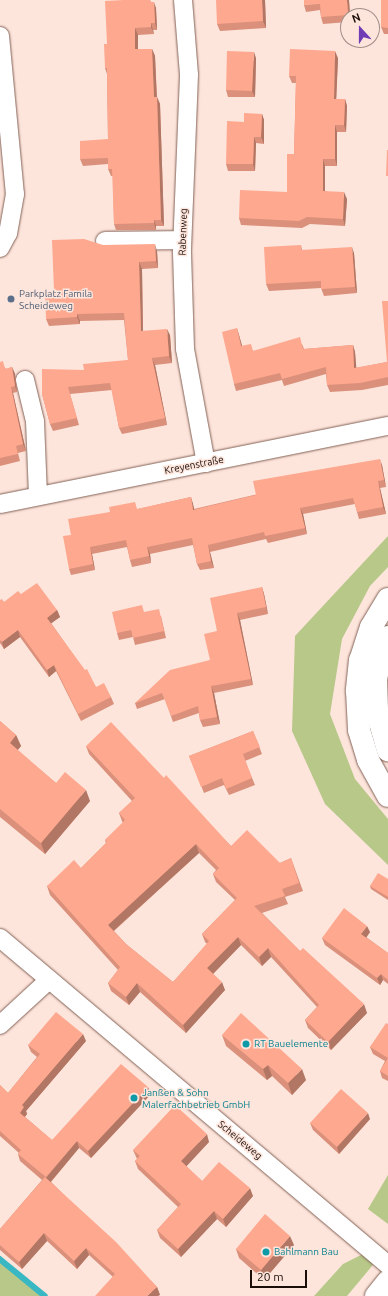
<!DOCTYPE html>
<html>
<head>
<meta charset="utf-8">
<style>
	body { margin:0 }
	#map { position:relative; width:388px; height:1296px; overflow:hidden; background:#fde5dc; font-family:Ubuntu,sans-serif }
	div>[style] { position:absolute }
	.green>* { inset:0; background:#b7c889 }
	.stream>* { height:5.5px; margin:-2.75px; padding:0 2.75px; transform-origin:2.75px; border-radius:2.75px; background:#39b7c2 }
	.roads { filter:drop-shadow(0 0 1px #836155) drop-shadow(0 0 1px #836155) }
	.minor>* { height:18px; margin:-9px; padding:0 9px; transform-origin:9px; border-radius:9px; background:#fff }
	.highway>* { height:22px; margin:-11px; padding:0 11px; transform-origin:11px; border-radius:11px; background:#fff }
	.wall>* { inset:0; background:#da907b }
	.shaded-wall>* { inset:0; background:#b27664 }
	.building>* { inset:0; background:#fea88f }
	.dots>* { width:11px; height:11px; translate:-50% -50%; box-sizing:border-box; border:2px solid #fde5dc; border-radius:50% }
	span { translate:-50% -50%; white-space:nowrap; text-align:center; line-height:1.15; -webkit-text-stroke:3px #fde5dc; paint-order:stroke }
	.street-label { font-size:10px; color:#1b0e09 }
	.service-label { font-size:10px; color:#4e5e75 }
	.left { translate:0 -50%; text-align:left }
	.culture-label { font-size:10px; color:#0d838f }
	.north { position:absolute; left:340px; top:8px; width:40px; height:40px; box-sizing:border-box; background:#fde5dc; border:1px solid #a38f88; border-radius:50%; rotate:339deg; font-size:11px; font-weight:700; line-height:16px; text-align:center; color:#1b0e09 }
	.north::after { content:''; display:block; margin:auto; width:14px; height:18px; background:#703db4; clip-path:polygon(50% 0,100% 100%,50% 72%,0 100%) }
	.scale { position:absolute; left:250px; top:1270px; width:57px; height:18px; box-sizing:border-box; border:2px solid #1b0e09; border-top:0; padding-left:5px; font-size:12px; line-height:14px; white-space:nowrap; color:#1b0e09; -webkit-text-stroke:3px #fde5dc; paint-order:stroke }
</style>
</head>
<body>
<div id="map">
	<div class="green">
		<i style="clip-path:polygon(388px 536px,388px 567px,370px 586px,342px 639px,330px 714px,355px 779px,388px 819px,388px 865px,325px 804px,292px 731px,295px 636px)"></i>
		<i style="clip-path:polygon(388px 1175px,388px 1224px,368px 1209px)"></i>
		<i style="clip-path:polygon(363px 1254px,377px 1260px,347px 1296px,314px 1296px,343px 1264px)"></i>
		<i style="clip-path:polygon(0 1259px,45px 1296px,0 1296px)"></i>
	</div>
	<div class="stream">
		<i style="left:0;top:1259px;width:58px;rotate:39.4deg"></i>
	</div>
	<div class="roads">
		<div class="minor">
			<i style="left:183px;top:0;width:75px;rotate:85.4deg"></i>
			<i style="left:189px;top:75px;width:178px;rotate:92.3deg"></i>
			<i style="left:182px;top:253px;width:96px;rotate:88.2deg"></i>
			<i style="left:185px;top:349px;width:116px;rotate:79.6deg"></i>
			<i style="left:0;top:36px;width:159px;rotate:84.6deg"></i>
			<i style="left:15px;top:194px;width:40px;rotate:100deg"></i>
			<i style="left:8px;top:233px;width:17px;rotate:118deg"></i>
			<i style="left:105px;top:241px;width:77px;rotate:-0.7deg"></i>
			<i style="left:25px;top:380px;width:42px;rotate:76.3deg"></i>
			<i style="left:35px;top:421px;width:75px;rotate:87.7deg"></i>
			<i style="left:0;top:504px;width:396px;rotate:-11.4deg"></i>
			<i style="left:0;top:938px;width:507px;rotate:40.12deg"></i>
			<i style="left:0;top:1025px;width:67px;rotate:-42.6deg"></i>
		</div>
		<div class="highway">
			<i style="left:388px;top:599px;width:33px;rotate:121deg"></i>
			<i style="left:371px;top:627px;width:35px;rotate:108deg"></i>
			<i style="left:360px;top:660px;width:31px;rotate:96deg"></i>
			<i style="left:357px;top:691px;width:39px;rotate:87deg"></i>
			<i style="left:359px;top:730px;width:31px;rotate:73deg"></i>
			<i style="left:368px;top:760px;width:41px;rotate:60.9deg"></i>
			<i style="left:388px;top:637px;width:18px;rotate:112deg"></i>
			<i style="left:381px;top:654px;width:26px;rotate:101deg"></i>
			<i style="left:376px;top:680px;width:32px;rotate:88deg"></i>
			<i style="left:377px;top:712px;width:40px;rotate:74deg"></i>
			<i style="left:376px;top:1296px;width:19px;rotate:-51deg"></i>
		</div>
	</div>
	<div class="wall">
		<i style="clip-path:polygon(124px 0,150px 0,151px 2px,156px 8px,157px 30px,153px 30px,154px 34px,138px 35px,138px 49px,152px 49px,155px 56px,157px 97px,160px 104px,164px 226px,156px 226px,156px 230px,116px 230px,114px 224px,113px 176px,111px 176px,108px 169px,108px 164px,83px 166px,80px 159px,108px 139px,107px 74px,105px 68px,107px 44px)"></i>
		<i style="clip-path:polygon(265px 0,266px 28px,220px 31px,217px 24px)"></i>
		<i style="clip-path:polygon(349px 0,350px 16px,348px 16px,348px 22px,323px 24px,321px 17px,320px 10px,306px 12px,304px 5px)"></i>
		<i style="clip-path:polygon(388px 0,388px 34px,384px 34px,381px 27px)"></i>
		<i style="clip-path:polygon(256px 58px,255px 97px,228px 97px,226px 90px)"></i>
		<i style="clip-path:polygon(338px 58px,336px 99px,345px 99px,347px 106px,346px 132px,337px 132px,337px 166px,325px 166px,325px 191px,347px 199px,345px 226px,310px 224px,302px 228px,241px 225px,239px 218px,287px 192px,294px 154px,296px 83px,292px 83px,289px 76px)"></i>
		<i style="clip-path:polygon(262px 114px,264px 120px,264px 144px,256px 143px,255px 171px,228px 171px,226px 164px,244px 122px)"></i>
		<i style="clip-path:polygon(103px 245px,157px 251px,158px 268px,142px 269px,143px 331px,170px 335px,172px 363px,155px 365px,167px 425px,122px 434px,119px 428px,112px 390px,70px 394px,79px 425px,53px 431px,50px 424px,42px 394px,84px 370px,128px 360px,124px 320px,80px 321px,80px 324px,49px 326px,46px 319px,54px 291px)"></i>
		<i style="clip-path:polygon(301px 245px,302px 250px,354px 253px,357px 293px,324px 296px,321px 288px,269px 291px,266px 284px)"></i>
		<i style="clip-path:polygon(388px 301px,388px 385px,362px 390px,330px 392px,327px 385px,326px 374px,284px 386px,282px 380px,236px 391px,234px 384px,237px 328px,239px 335px,242px 346px,254px 351px,302px 344px,304px 349px,353px 345px,355px 352px,356px 368px,387px 362px)"></i>
		<i style="clip-path:polygon(0 362px,6px 369px,12px 367px,15px 374px,17px 392px,13px 393px,26px 451px,18px 453px,20px 461px,0 466px)"></i>
		<i style="clip-path:polygon(382px 465px,386px 487px,380px 488px,386px 514px,359px 519px,357px 512px,355px 504px,303px 514px,307px 534px,268px 543px,266px 539px,210px 552px,214px 568px,200px 570px,197px 564px,193px 545px,150px 554px,151px 563px,132px 567px,130px 560px,127px 547px,92px 554px,95px 570px,71px 575px,69px 569px,71px 535px,110px 512px,138px 509px,191px 497px,194px 509px)"></i>
		<i style="clip-path:polygon(262px 587px,264px 594px,268px 614px,240px 620px,253px 685px,214px 693px,220px 724px,203px 727px,200px 720px,199px 713px,173px 722px,165px 699px,137px 709px,135px 703px,210px 660px,217px 631px)"></i>
		<i style="clip-path:polygon(21px 594px,57px 610px,60px 617px,51px 623px,96px 687px,111px 697px,114px 704px,81px 721px,56px 671px,49px 677px,20px 637px,4px 649px,0 643px,0 600px,4px 602px)"></i>
		<i style="clip-path:polygon(144px 612px,161px 616px,166px 638px,135px 645px,133px 637px,119px 640px,117px 633px)"></i>
		<i style="clip-path:polygon(0 721px,16px 735px,21px 746px,17px 750px,56px 783px,90px 801px,45px 854px,0 817px)"></i>
		<i style="clip-path:polygon(253px 731px,262px 754px,245px 761px,255px 785px,229px 795px,224px 785px,204px 793px,189px 756px)"></i>
		<i style="clip-path:polygon(evenodd,86px 746px,164px 778px,231px 846px,280px 863px,291px 858px,303px 891px,285px 897px,288px 904px,262px 913px,300px 951px,367px 1013px,331px 1050px,308px 1028px,305px 1020px,317px 1007px,271px 957px,262px 966px,241px 945px,213px 974px,225px 990px,186px 1033px,140px 992px,129px 1005px,111px 991px,108px 983px,118px 970px,50px 895px,47px 886px,81px 868px,106px 843px,105px 840px,123px 823px,122px 821px,119px 813px,132px 801px,89px 754px,86px 746px,199px 853px,216px 870px,213px 874px,216px 882px,235px 900px,202px 934px,205px 942px,207px 944px,173px 982px,126px 944px,114px 931px,199px 853px)"></i>
		<i style="clip-path:polygon(388px 879px,388px 900px,371px 889px,370px 886px)"></i>
		<i style="clip-path:polygon(370px 932px,366px 937px,388px 953px,388px 984px,383px 980px,380px 985px,325px 945px,322px 938px)"></i>
		<i style="clip-path:polygon(388px 1024px,388px 1081px,382px 1078px,380px 1071px,385px 1061px,373px 1054px,370px 1047px)"></i>
		<i style="clip-path:polygon(222px 1035px,306px 1080px,292px 1095px,272px 1076px,267px 1080px,226px 1046px)"></i>
		<i style="clip-path:polygon(86px 1041px,26px 1111px,27px 1114px,25px 1117px,52px 1140px,151px 1094px,91px 1158px,79px 1148px,51px 1182px,157px 1287px,160px 1295px,113px 1277px,89px 1255px,77px 1269px,47px 1241px,22px 1269px,0 1250px,0 1229px,42px 1180px,20px 1161px,18px 1154px,19px 1153px,0 1136px,0 1085px,8px 1093px,37px 1057px,31px 1052px,28px 1045px)"></i>
		<i style="clip-path:polygon(370px 1119px,339px 1154px,313px 1130px,310px 1123px)"></i>
		<i style="clip-path:polygon(209px 1142px,186px 1166px,202px 1181px,253px 1196px,226px 1227px,217px 1219px,181px 1257px,160px 1238px,157px 1230px,178px 1207px,138px 1169px,135px 1161px,137px 1159px,133px 1150px)"></i>
		<i style="clip-path:polygon(294px 1245px,264px 1280px,239px 1258px,236px 1249px)"></i>
	</div>
	<div class="shaded-wall">
		<i style="clip-path:polygon(262px 0,265px 0,266px 28px,263px 21px)"></i>
		<i style="clip-path:polygon(347px 0,349px 0,350px 16px,349px 16px)"></i>
		<i style="clip-path:polygon(154px 2px,156px 8px,157px 30px,155px 23px)"></i>
		<i style="clip-path:polygon(151px 23px,153px 30px,154px 34px,151px 27px)"></i>
		<i style="clip-path:polygon(135px 28px,138px 35px,138px 55px,135px 49px)"></i>
		<i style="clip-path:polygon(152px 49px,155px 56px,157px 104px,154px 97px)"></i>
		<i style="clip-path:polygon(335px 51px,338px 58px,336px 106px,334px 99px)"></i>
		<i style="clip-path:polygon(254px 52px,256px 58px,255px 97px,252px 91px)"></i>
		<i style="clip-path:polygon(157px 97px,160px 104px,164px 226px,161px 220px)"></i>
		<i style="clip-path:polygon(345px 99px,347px 106px,346px 132px,344px 125px)"></i>
		<i style="clip-path:polygon(262px 114px,264px 120px,264px 144px,261px 137px)"></i>
		<i style="clip-path:polygon(335px 125px,337px 132px,337px 166px,335px 159px)"></i>
		<i style="clip-path:polygon(254px 137px,256px 143px,255px 171px,253px 164px)"></i>
		<i style="clip-path:polygon(323px 159px,325px 166px,325px 198px,323px 191px)"></i>
		<i style="clip-path:polygon(344px 192px,347px 199px,345px 226px,343px 219px)"></i>
		<i style="clip-path:polygon(154px 220px,156px 226px,156px 230px,154px 223px)"></i>
		<i style="clip-path:polygon(155px 244px,157px 251px,158px 268px,156px 261px)"></i>
		<i style="clip-path:polygon(352px 247px,354px 253px,357px 293px,355px 287px)"></i>
		<i style="clip-path:polygon(139px 262px,142px 269px,143px 338px,141px 331px)"></i>
		<i style="clip-path:polygon(77px 314px,80px 321px,80px 324px,77px 317px)"></i>
		<i style="clip-path:polygon(237px 328px,239px 335px,244px 353px,241px 346px)"></i>
		<i style="clip-path:polygon(167px 329px,170px 335px,172px 363px,169px 356px)"></i>
		<i style="clip-path:polygon(353px 345px,355px 352px,357px 375px,354px 368px)"></i>
		<i style="clip-path:polygon(152px 358px,155px 365px,167px 425px,165px 418px)"></i>
		<i style="clip-path:polygon(12px 367px,15px 374px,17px 392px,15px 386px)"></i>
		<i style="clip-path:polygon(11px 387px,13px 393px,26px 451px,23px 444px)"></i>
		<i style="clip-path:polygon(380px 459px,382px 465px,386px 487px,384px 480px)"></i>
		<i style="clip-path:polygon(378px 481px,380px 488px,386px 514px,383px 507px)"></i>
		<i style="clip-path:polygon(191px 497px,193px 504px,196px 516px,193px 510px)"></i>
		<i style="clip-path:polygon(300px 508px,303px 514px,307px 534px,305px 528px)"></i>
		<i style="clip-path:polygon(208px 545px,210px 552px,214px 568px,211px 561px)"></i>
		<i style="clip-path:polygon(90px 547px,92px 554px,95px 570px,93px 564px)"></i>
		<i style="clip-path:polygon(147px 547px,150px 554px,151px 563px,149px 556px)"></i>
		<i style="clip-path:polygon(262px 587px,264px 594px,268px 614px,266px 607px)"></i>
		<i style="clip-path:polygon(57px 610px,60px 617px,49px 625px,47px 618px)"></i>
		<i style="clip-path:polygon(237px 613px,240px 620px,253px 685px,251px 679px)"></i>
		<i style="clip-path:polygon(18px 630px,20px 637px,4px 649px,2px 642px)"></i>
		<i style="clip-path:polygon(54px 665px,56px 671px,49px 677px,47px 670px)"></i>
		<i style="clip-path:polygon(211px 686px,214px 693px,220px 724px,217px 717px)"></i>
		<i style="clip-path:polygon(16px 735px,21px 746px,14px 755px,10px 743px)"></i>
		<i style="clip-path:polygon(86px 790px,90px 801px,45px 854px,41px 843px)"></i>
		<i style="clip-path:polygon(196px 844px,199px 853px,111px 933px,108px 925px)"></i>
		<i style="clip-path:polygon(367px 926px,370px 932px,364px 941px,361px 934px)"></i>
		<i style="clip-path:polygon(238px 937px,241px 945px,210px 977px,207px 968px)"></i>
		<i style="clip-path:polygon(268px 948px,271px 957px,262px 966px,259px 957px)"></i>
		<i style="clip-path:polygon(381px 974px,383px 980px,380px 985px,377px 978px)"></i>
		<i style="clip-path:polygon(222px 982px,225px 990px,186px 1033px,183px 1025px)"></i>
		<i style="clip-path:polygon(137px 983px,140px 992px,129px 1005px,126px 997px)"></i>
		<i style="clip-path:polygon(364px 1004px,367px 1013px,331px 1050px,328px 1042px)"></i>
		<i style="clip-path:polygon(83px 1034px,86px 1041px,26px 1111px,27px 1114px,22px 1120px,20px 1113px,22px 1105px)"></i>
		<i style="clip-path:polygon(268px 1065px,272px 1076px,267px 1080px,263px 1069px)"></i>
		<i style="clip-path:polygon(302px 1069px,306px 1080px,292px 1095px,288px 1083px)"></i>
		<i style="clip-path:polygon(148px 1087px,151px 1094px,91px 1158px,88px 1151px)"></i>
		<i style="clip-path:polygon(368px 1113px,370px 1119px,339px 1154px,337px 1147px)"></i>
		<i style="clip-path:polygon(207px 1134px,209px 1142px,184px 1169px,181px 1161px)"></i>
		<i style="clip-path:polygon(77px 1141px,79px 1148px,48px 1185px,46px 1178px)"></i>
		<i style="clip-path:polygon(250px 1188px,253px 1196px,226px 1227px,223px 1219px)"></i>
		<i style="clip-path:polygon(214px 1211px,217px 1219px,181px 1257px,178px 1249px)"></i>
		<i style="clip-path:polygon(44px 1233px,47px 1241px,22px 1269px,19px 1262px)"></i>
		<i style="clip-path:polygon(290px 1236px,294px 1245px,264px 1280px,261px 1270px)"></i>
		<i style="clip-path:polygon(86px 1248px,89px 1255px,77px 1269px,74px 1261px)"></i>
		<i style="clip-path:polygon(157px 1287px,160px 1295px,158px 1296px,147px 1296px)"></i>
	</div>
	<div class="building">
		<i style="clip-path:polygon(124px 0,150px 0,150px 2px,154px 2px,155px 23px,151px 23px,151px 27px,135px 28px,135px 49px,152px 49px,154px 97px,157px 97px,161px 220px,154px 220px,154px 223px,114px 224px,112px 169px,108px 169px,108px 158px,80px 159px,80px 141px,108px 139px,107px 68px,105px 68px,104px 44px,107px 44px,105px 1px)"></i>
		<i style="clip-path:polygon(216px 0,262px 0,263px 21px,217px 24px)"></i>
		<i style="clip-path:polygon(304px 0,347px 0,348px 15px,321px 17px,320px 4px,304px 5px)"></i>
		<i style="clip-path:polygon(381px 0,388px 0,388px 28px,381px 27px)"></i>
		<i style="clip-path:polygon(290px 49px,335px 51px,334px 99px,345px 99px,344px 125px,335px 125px,335px 159px,323px 159px,323px 191px,344px 192px,343px 219px,307px 217px,299px 221px,239px 218px,240px 190px,287px 192px,287px 154px,294px 154px,296px 76px,289px 76px)"></i>
		<i style="clip-path:polygon(227px 51px,254px 52px,252px 91px,226px 90px)"></i>
		<i style="clip-path:polygon(244px 113px,262px 114px,261px 137px,254px 137px,253px 164px,226px 164px,227px 121px,244px 122px)"></i>
		<i style="clip-path:polygon(387px 150px,388px 150px,388px 176px,386px 176px)"></i>
		<i style="clip-path:polygon(84px 239px,103px 245px,155px 244px,156px 261px,139px 262px,141px 331px,167px 329px,169px 356px,152px 358px,165px 418px,119px 428px,110px 383px,68px 387px,77px 418px,50px 424px,42px 394px,42px 369px,84px 370px,83px 364px,128px 360px,124px 313px,77px 314px,77px 317px,46px 319px,45px 291px,54px 291px,52px 240px)"></i>
		<i style="clip-path:polygon(301px 245px,301px 250px,352px 247px,355px 287px,321px 289px,321px 281px,266px 284px,264px 247px)"></i>
		<i style="clip-path:polygon(382px 301px,388px 301px,388px 377px,360px 383px,327px 385px,326px 367px,282px 379px,280px 373px,234px 384px,222px 332px,237px 328px,241px 346px,251px 344px,253px 351px,300px 337px,303px 349px,353px 345px,354px 368px,387px 362px)"></i>
		<i style="clip-path:polygon(3px 361px,5px 369px,12px 367px,15px 386px,11px 387px,23px 444px,16px 446px,18px 454px,0 458px,0 362px)"></i>
		<i style="clip-path:polygon(380px 459px,384px 480px,378px 481px,383px 507px,357px 512px,353px 498px,300px 508px,305px 528px,265px 536px,264px 532px,208px 545px,211px 561px,197px 564px,192px 538px,147px 547px,149px 556px,130px 560px,126px 540px,90px 547px,93px 564px,69px 569px,63px 536px,71px 535px,68px 519px,110px 512px,109px 507px,135px 502px,137px 509px,191px 497px,193px 510px,256px 495px,253px 481px)"></i>
		<i style="clip-path:polygon(37px 583px,57px 610px,47px 618px,85px 670px,87px 669px,96px 687px,104px 683px,111px 697px,78px 714px,54px 665px,47px 670px,18px 630px,2px 642px,0 640px,0 600px,2px 599px,4px 602px,18px 591px,21px 594px)"></i>
		<i style="clip-path:polygon(262px 587px,266px 607px,237px 613px,251px 679px,211px 686px,217px 717px,200px 720px,198px 706px,171px 716px,162px 693px,135px 703px,170px 670px,210px 660px,204px 634px,217px 631px,210px 598px)"></i>
		<i style="clip-path:polygon(142px 605px,144px 612px,159px 609px,164px 631px,133px 638px,131px 630px,117px 633px,112px 612px)"></i>
		<i style="clip-path:polygon(0 721px,16px 735px,10px 743px,56px 783px,65px 772px,86px 790px,41px 843px,0 809px)"></i>
		<i style="clip-path:polygon(evenodd,111px 722px,164px 778px,166px 775px,231px 846px,247px 830px,280px 863px,291px 858px,299px 883px,282px 889px,285px 896px,254px 906px,300px 951px,303px 948px,364px 1004px,328px 1042px,305px 1020px,319px 1005px,268px 948px,259px 957px,238px 937px,207px 968px,222px 982px,183px 1025px,137px 983px,126px 997px,108px 983px,120px 967px,47px 886px,74px 860px,81px 868px,107px 842px,105px 840px,125px 820px,119px 813px,135px 798px,86px 746px,111px 722px,196px 844px,219px 868px,213px 874px,237px 898px,202px 934px,209px 941px,173px 982px,126px 944px,108px 925px,196px 844px)"></i>
		<i style="clip-path:polygon(253px 731px,260px 747px,243px 754px,252px 778px,226px 789px,222px 778px,201px 787px,189px 756px)"></i>
		<i style="clip-path:polygon(378px 873px,388px 879px,388px 897px,370px 886px)"></i>
		<i style="clip-path:polygon(344px 908px,367px 926px,361px 934px,388px 953px,388px 980px,381px 974px,377px 978px,322px 938px)"></i>
		<i style="clip-path:polygon(56px 1012px,83px 1034px,22px 1105px,24px 1107px,20px 1113px,52px 1140px,121px 1064px,148px 1087px,88px 1151px,77px 1141px,46px 1177px,18px 1154px,21px 1150px,0 1131px,0 1085px,8px 1093px,40px 1054px,28px 1045px)"></i>
		<i style="clip-path:polygon(241px 1013px,302px 1069px,288px 1083px,268px 1065px,263px 1069px,222px 1035px)"></i>
		<i style="clip-path:polygon(386px 1023px,388px 1024px,388px 1076px,380px 1071px,388px 1058px,370px 1047px)"></i>
		<i style="clip-path:polygon(341px 1089px,368px 1113px,337px 1147px,310px 1123px)"></i>
		<i style="clip-path:polygon(175px 1105px,207px 1134px,181px 1161px,202px 1181px,219px 1162px,250px 1188px,223px 1219px,214px 1211px,178px 1249px,157px 1230px,181px 1204px,135px 1161px,140px 1156px,133px 1150px)"></i>
		<i style="clip-path:polygon(45px 1177px,116px 1242px,157px 1287px,147px 1296px,95px 1296px,115px 1274px,86px 1248px,74px 1261px,44px 1233px,19px 1262px,0 1245px,0 1229px)"></i>
		<i style="clip-path:polygon(265px 1214px,290px 1236px,261px 1270px,236px 1249px)"></i>
	</div>
	<div class="dots">
		<i style="left:11px;top:299px;background:#5c6f8a"></i>
		<i style="left:246px;top:1044px;background:#0f9aa8"></i>
		<i style="left:134px;top:1098px;background:#0f9aa8"></i>
		<i style="left:266px;top:1252px;background:#0f9aa8"></i>
	</div>
	<div class="street-label">
		<span style="left:183px;top:232px;rotate:-88deg">Rabenweg</span>
		<span style="left:194px;top:465px;rotate:-11deg">Kreyenstraße</span>
		<span style="left:240px;top:1140px;rotate:40deg">Scheideweg</span>
	</div>
	<div class="service-label">
		<span class="left" style="left:19px;top:299px">Parkplatz Famila<br>Scheideweg</span>
	</div>
	<div class="culture-label">
		<span class="left" style="left:254px;top:1044px">RT Bauelemente</span>
		<span class="left" style="left:142px;top:1098px">Janßen &amp; Sohn<br>Malerfachbetrieb GmbH</span>
		<span class="left" style="left:274px;top:1252px">Bahlmann Bau</span>
	</div>
	<div class="north">N</div>
	<div class="scale">20 m</div>
</div>
</body>
</html>
